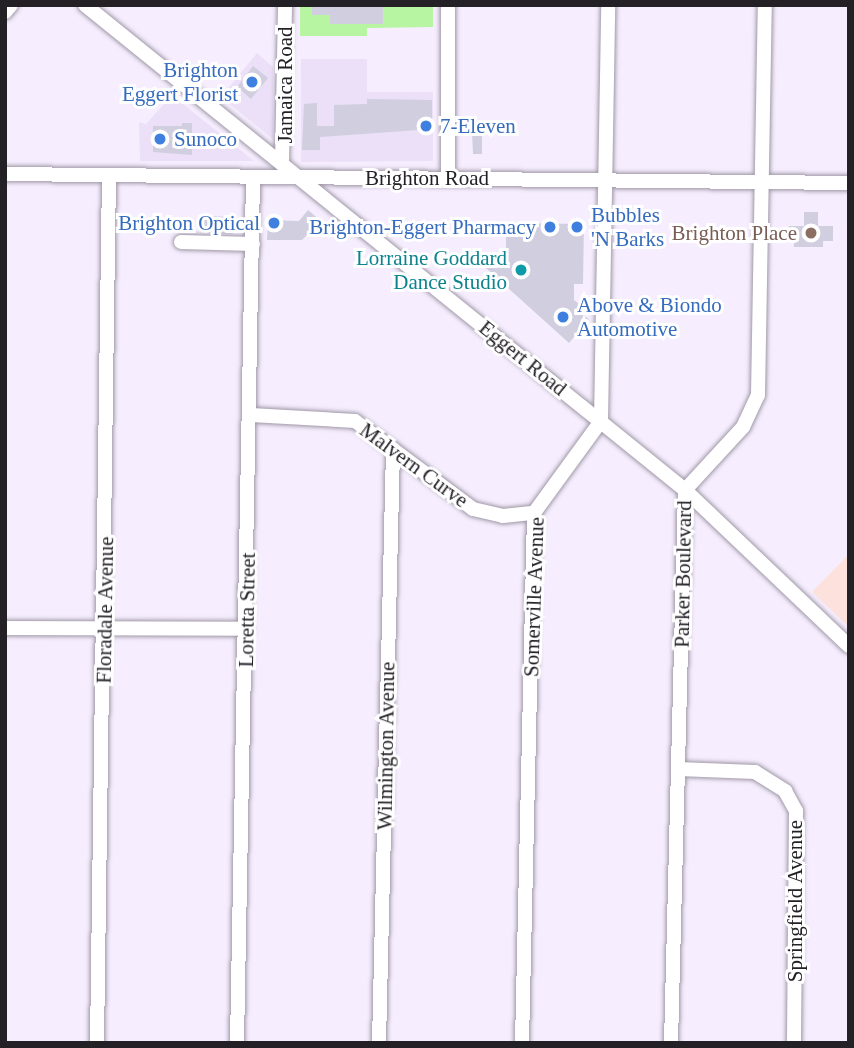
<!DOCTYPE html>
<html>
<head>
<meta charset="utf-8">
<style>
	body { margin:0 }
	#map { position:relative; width:854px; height:1048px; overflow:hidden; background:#f6eefe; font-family:"Times New Roman",serif }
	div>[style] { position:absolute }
	.built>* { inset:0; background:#ebe0f7 }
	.education>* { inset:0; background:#fce1dc }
	.green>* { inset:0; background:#b7f5a2 }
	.building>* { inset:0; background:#d0cedf }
	.roads { filter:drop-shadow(0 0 2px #a098a7) drop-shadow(0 0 2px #a098a7) }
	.minor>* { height:14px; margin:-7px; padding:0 7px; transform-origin:7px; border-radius:7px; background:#fff }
	.dots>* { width:19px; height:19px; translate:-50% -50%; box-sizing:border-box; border:4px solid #fff; border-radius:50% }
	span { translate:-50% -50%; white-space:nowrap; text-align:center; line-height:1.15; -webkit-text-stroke:6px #fff; paint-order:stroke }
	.shop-label { font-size:21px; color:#366cbe }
	.right { translate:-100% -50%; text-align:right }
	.left { translate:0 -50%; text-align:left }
	.street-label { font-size:21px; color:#232026 }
	.education-label { font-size:21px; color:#785e54 }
	.culture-label { font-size:21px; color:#0d838f }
	.frame { position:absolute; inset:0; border:7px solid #232026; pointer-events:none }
</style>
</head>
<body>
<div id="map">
	<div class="built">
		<i style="clip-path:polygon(257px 53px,273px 67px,273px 139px,221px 97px)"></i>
		<i style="clip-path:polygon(301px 59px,367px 59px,367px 92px,433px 92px,433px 161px,301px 162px)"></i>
		<i style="clip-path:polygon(172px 95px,254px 161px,140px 161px,139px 122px,146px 124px)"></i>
	</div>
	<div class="education">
		<i style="clip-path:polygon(849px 554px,849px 627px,812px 592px)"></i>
	</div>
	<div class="green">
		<i style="clip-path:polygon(300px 5px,433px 5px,433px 27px,367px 28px,367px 36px,300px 36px)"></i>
	</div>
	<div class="building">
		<i style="clip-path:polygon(312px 5px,383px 5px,383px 24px,330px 24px,330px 15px,312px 15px)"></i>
		<i style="clip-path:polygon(253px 66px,268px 78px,251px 99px,237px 87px)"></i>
		<i style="clip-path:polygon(367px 99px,432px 100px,432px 129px,320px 137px,320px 150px,302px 150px,304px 104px,317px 103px,317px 126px,334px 126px,334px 105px,367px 104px)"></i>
		<i style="clip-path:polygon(182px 123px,192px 123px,192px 155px,153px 152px,153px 126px,182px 126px)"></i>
		<i style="clip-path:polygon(472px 133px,482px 133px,482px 154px,473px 154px)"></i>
		<i style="clip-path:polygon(308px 210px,321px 221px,302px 240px,267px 240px,268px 220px,299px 221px)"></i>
		<i style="clip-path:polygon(804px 212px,818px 212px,818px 226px,833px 226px,833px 241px,823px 241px,823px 247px,794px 247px,794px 241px,789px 240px,789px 226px,804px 226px)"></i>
		<i style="clip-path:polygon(204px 216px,234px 217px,233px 234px,203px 233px)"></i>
		<i style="clip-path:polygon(506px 223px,584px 224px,583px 284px,574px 284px,574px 300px,588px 311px,584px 316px,589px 319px,569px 343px,486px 268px,500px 251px,506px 253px)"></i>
	</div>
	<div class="roads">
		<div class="minor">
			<i style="left:85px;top:5px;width:772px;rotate:38.95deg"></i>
			<i style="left:685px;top:490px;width:226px;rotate:43.6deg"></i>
			<i style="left:448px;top:5px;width:173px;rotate:90deg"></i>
			<i style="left:5px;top:12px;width:9px;rotate:-49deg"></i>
			<i style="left:282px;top:164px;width:159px;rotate:-88.9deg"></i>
			<i style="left:5px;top:174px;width:844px;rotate:0.61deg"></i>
			<i style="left:181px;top:242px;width:72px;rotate:1.6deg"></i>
			<i style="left:251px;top:415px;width:104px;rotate:3.3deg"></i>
			<i style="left:355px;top:421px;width:147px;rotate:36.7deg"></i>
			<i style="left:473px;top:509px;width:31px;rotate:13deg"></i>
			<i style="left:503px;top:516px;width:31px;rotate:-6deg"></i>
			<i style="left:5px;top:628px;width:241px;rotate:0.2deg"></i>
			<i style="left:678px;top:769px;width:77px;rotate:2.2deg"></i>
			<i style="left:755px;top:772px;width:36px;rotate:32deg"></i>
			<i style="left:785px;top:791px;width:23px;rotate:61deg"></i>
			<i style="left:796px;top:811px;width:232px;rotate:90.5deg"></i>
			<i style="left:97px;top:1043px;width:867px;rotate:-89.21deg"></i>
			<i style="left:237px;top:1043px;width:866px;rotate:-88.94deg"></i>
			<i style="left:379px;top:1043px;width:594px;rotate:-88.65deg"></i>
			<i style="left:522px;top:1043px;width:530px;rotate:-88.7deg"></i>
			<i style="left:534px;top:513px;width:114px;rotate:-53.9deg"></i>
			<i style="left:601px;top:421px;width:416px;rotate:-89deg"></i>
			<i style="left:671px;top:1043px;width:553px;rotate:-88.55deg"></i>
			<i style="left:685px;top:490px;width:86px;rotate:-47.4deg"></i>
			<i style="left:743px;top:427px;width:35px;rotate:-65deg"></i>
			<i style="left:758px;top:395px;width:390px;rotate:-89deg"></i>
		</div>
	</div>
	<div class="dots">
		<i style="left:252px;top:82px;background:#3f7fe0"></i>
		<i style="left:426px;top:126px;background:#3f7fe0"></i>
		<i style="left:160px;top:139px;background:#3f7fe0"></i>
		<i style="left:274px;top:223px;background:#3f7fe0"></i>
		<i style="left:550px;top:227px;background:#3f7fe0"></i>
		<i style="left:577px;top:227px;background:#3f7fe0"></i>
		<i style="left:811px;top:233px;background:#8d6e63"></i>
		<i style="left:521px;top:270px;background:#0f9aa8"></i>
		<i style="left:563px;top:317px;background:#3f7fe0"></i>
	</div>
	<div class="shop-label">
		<span class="right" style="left:238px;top:82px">Brighton<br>Eggert Florist</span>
		<span class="left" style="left:440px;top:126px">7-Eleven</span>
		<span class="left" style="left:174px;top:139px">Sunoco</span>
		<span class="left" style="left:591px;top:227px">Bubbles<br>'N Barks</span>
		<span class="right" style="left:260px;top:223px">Brighton Optical</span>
		<span class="right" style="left:536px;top:227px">Brighton-Eggert Pharmacy</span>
		<span class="left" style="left:577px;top:317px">Above &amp; Biondo<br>Automotive</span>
	</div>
	<div class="street-label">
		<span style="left:285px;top:85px;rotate:-90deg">Jamaica Road</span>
		<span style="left:427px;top:178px">Brighton Road</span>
		<span style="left:523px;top:358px;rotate:39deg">Eggert Road</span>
		<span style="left:414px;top:465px;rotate:36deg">Malvern Curve</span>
		<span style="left:683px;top:574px;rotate:-89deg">Parker Boulevard</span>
		<span style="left:534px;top:597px;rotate:-88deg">Somerville Avenue</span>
		<span style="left:105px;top:610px;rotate:-89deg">Floradale Avenue</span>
		<span style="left:247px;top:610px;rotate:-89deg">Loretta Street</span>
		<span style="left:386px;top:746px;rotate:-89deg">Wilmington Avenue</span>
		<span style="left:795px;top:901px;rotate:-90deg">Springfield Avenue</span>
	</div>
	<div class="education-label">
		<span class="right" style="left:797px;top:233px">Brighton Place</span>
	</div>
	<div class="culture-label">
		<span class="right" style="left:507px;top:270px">Lorraine Goddard<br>Dance Studio</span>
	</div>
	<div class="frame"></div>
</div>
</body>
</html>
